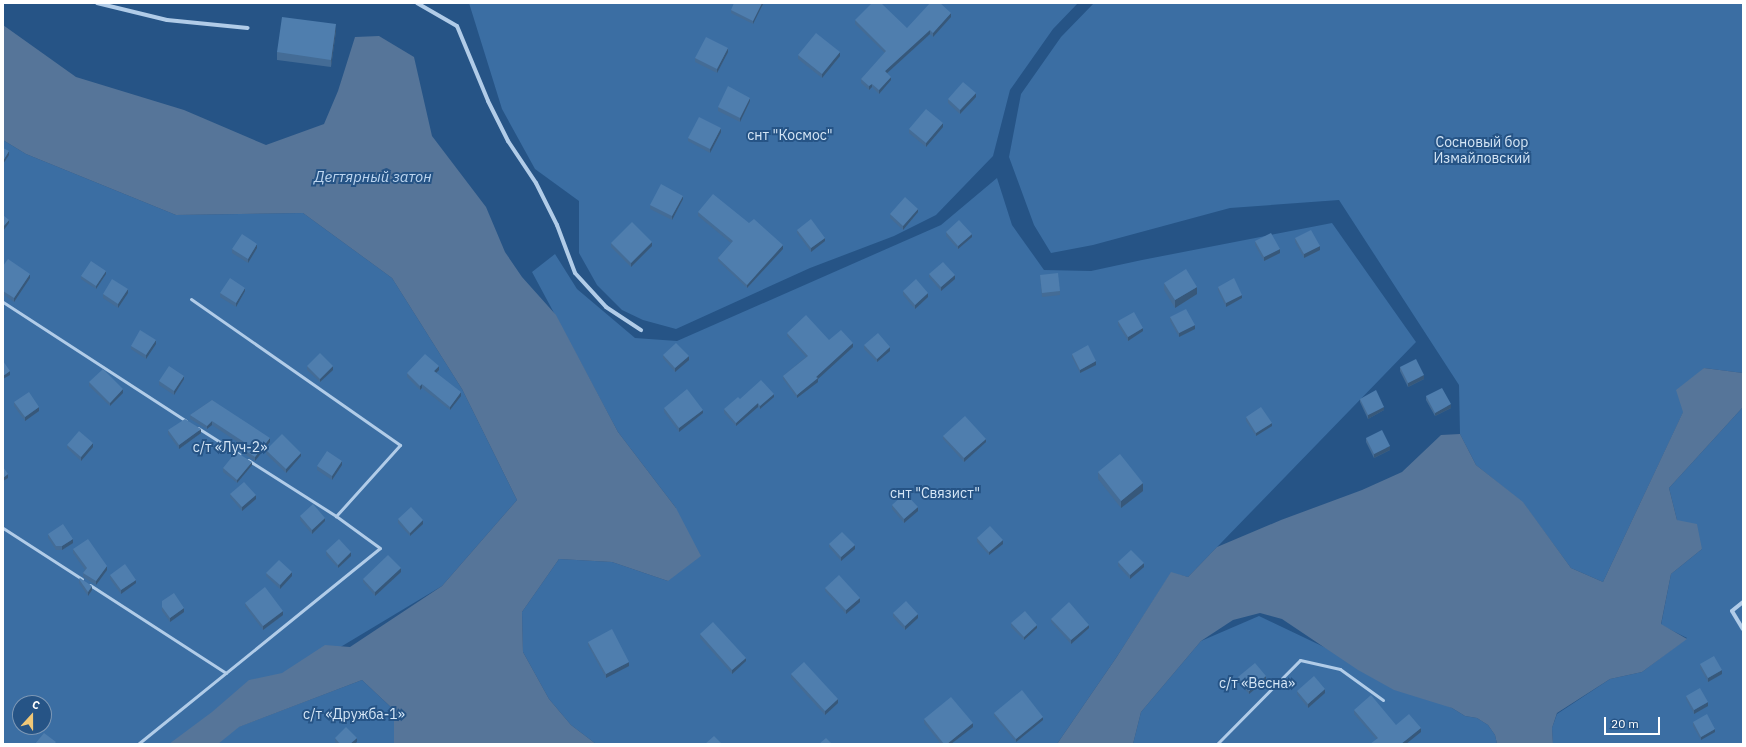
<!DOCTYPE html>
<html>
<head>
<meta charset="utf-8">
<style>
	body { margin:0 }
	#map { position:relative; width:1746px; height:747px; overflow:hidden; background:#265486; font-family:"IBM Plex Sans",sans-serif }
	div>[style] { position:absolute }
	.green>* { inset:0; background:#3b6ea3 }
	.water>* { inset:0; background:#567599 }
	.lane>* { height:3px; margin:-1.5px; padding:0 1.5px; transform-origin:1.5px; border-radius:1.5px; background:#b1cce8 }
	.street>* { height:4px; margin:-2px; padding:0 2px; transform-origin:2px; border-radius:2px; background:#b1cce8 }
	.wall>* { inset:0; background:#446c96 }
	.shaded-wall>* { inset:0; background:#37587a }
	.building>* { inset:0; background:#4f7eae }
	span { translate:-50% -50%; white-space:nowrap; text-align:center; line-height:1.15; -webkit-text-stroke:4px #265486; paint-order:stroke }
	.park-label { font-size:14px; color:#d5e6f6 }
	.water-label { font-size:15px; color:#bdd6f0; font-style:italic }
	.frame { position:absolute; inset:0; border:4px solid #fff; pointer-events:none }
	.north { position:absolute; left:12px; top:695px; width:40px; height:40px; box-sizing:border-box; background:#265486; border:1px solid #7d98b6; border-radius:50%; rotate:21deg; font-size:11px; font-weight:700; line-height:16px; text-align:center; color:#fff }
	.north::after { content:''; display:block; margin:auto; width:14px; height:18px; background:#f1c877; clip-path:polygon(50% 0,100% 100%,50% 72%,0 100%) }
	.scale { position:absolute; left:1604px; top:717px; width:56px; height:18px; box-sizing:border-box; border:2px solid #fff; border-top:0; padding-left:5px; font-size:12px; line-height:14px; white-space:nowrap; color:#fff; -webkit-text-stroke:3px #265486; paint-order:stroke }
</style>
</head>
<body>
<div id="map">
	<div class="green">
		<i style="clip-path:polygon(469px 3px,1078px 3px,1053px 29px,1010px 90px,993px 156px,936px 215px,894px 236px,810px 268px,676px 329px,643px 320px,622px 310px,597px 285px,579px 253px,579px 201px,535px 169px,502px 109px)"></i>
		<i style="clip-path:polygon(1094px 3px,1743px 3px,1743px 373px,1704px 368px,1603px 582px,1571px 568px,1523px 503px,1476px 465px,1460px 434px,1459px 385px,1339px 200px,1230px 208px,1093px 245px,1051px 253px,1034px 225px,1009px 157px,1021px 94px,1061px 37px)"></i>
		<i style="clip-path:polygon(evenodd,3px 140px,26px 154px,176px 215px,303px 213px,392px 278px,462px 389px,517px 500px,442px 586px,179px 744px,3px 744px,3px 140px,20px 703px,44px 703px,44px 727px,20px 727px,20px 703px)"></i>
		<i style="clip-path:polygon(997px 178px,1012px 225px,1044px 270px,1091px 271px,1142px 260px,1332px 223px,1416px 342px,1188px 577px,1171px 573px,1116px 658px,1057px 744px,596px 744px,571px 725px,549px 699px,523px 652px,522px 612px,559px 559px,612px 562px,668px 581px,676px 508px,618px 432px,532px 272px,555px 254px,577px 289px,635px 338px,677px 341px,941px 225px)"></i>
		<i style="clip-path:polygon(1743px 407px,1743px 744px,1553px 744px,1552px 728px,1557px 714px,1610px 679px,1642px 672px,1687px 638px,1661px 625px,1671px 574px,1702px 549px,1677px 520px,1669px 488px)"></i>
		<i style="clip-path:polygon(1259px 616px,1452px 708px,1465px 716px,1477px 718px,1488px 725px,1495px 735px,1497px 744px,1133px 744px,1141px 712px,1201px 641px)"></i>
		<i style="clip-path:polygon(362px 680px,394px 710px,394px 744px,216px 744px,238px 727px)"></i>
	</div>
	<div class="water">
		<i style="clip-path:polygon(3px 25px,76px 77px,184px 110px,266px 145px,324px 124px,338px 91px,355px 37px,379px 36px,414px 57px,432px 136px,486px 207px,505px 252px,522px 277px,556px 315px,618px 432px,676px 508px,701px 556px,668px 581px,612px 562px,559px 559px,522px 612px,523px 652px,549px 699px,571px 725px,596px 744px,394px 744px,394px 710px,362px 680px,239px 727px,218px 744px,169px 744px,212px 712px,249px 680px,282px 673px,325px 645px,350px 647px,442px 586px,517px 500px,462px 389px,392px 278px,303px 213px,176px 215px,26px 154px,3px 140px)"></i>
		<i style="clip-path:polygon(1704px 368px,1743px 373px,1743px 407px,1669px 488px,1677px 520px,1697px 524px,1702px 549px,1671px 574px,1661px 624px,1687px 639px,1642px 672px,1610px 679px,1557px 713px,1552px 728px,1553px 744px,1497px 744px,1495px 735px,1488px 725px,1477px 718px,1465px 716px,1452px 708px,1394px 690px,1358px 670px,1282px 619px,1260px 613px,1233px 620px,1201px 641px,1141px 712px,1133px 744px,1057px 744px,1116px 658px,1171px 572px,1188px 577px,1217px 547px,1281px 520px,1362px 490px,1402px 472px,1441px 435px,1460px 434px,1476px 465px,1523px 502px,1571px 568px,1603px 582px,1683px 412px,1676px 390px)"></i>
	</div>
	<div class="lane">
		<i style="left:191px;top:299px;width:255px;rotate:34.9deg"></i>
		<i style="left:400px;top:445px;width:96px;rotate:132deg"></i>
		<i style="left:3px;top:302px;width:218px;rotate:33deg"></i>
		<i style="left:198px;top:428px;width:49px;rotate:32.4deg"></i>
		<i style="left:3px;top:528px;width:94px;rotate:32.8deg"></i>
		<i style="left:90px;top:585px;width:162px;rotate:32.9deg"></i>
		<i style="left:138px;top:744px;width:311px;rotate:-39deg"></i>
		<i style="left:380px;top:548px;width:54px;rotate:-144deg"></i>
		<i style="left:336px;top:516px;width:104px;rotate:-147.5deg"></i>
		<i style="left:1217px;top:744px;width:118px;rotate:-45.3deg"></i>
		<i style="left:1300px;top:660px;width:41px;rotate:12.7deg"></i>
		<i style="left:1340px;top:669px;width:53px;rotate:35.8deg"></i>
	</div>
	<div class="street">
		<i style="left:97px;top:3px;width:72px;rotate:13.7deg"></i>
		<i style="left:167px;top:20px;width:81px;rotate:5.6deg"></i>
		<i style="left:417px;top:3px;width:46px;rotate:29.9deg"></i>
		<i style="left:457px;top:26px;width:81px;rotate:67.5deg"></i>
		<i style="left:488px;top:101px;width:45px;rotate:63.4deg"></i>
		<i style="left:508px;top:141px;width:50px;rotate:56.3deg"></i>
		<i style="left:536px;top:183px;width:47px;rotate:63.4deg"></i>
		<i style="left:557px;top:225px;width:51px;rotate:69.4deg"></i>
		<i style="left:575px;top:273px;width:46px;rotate:47.6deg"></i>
		<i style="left:606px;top:307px;width:42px;rotate:33.3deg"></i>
		<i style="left:1743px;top:602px;width:14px;rotate:141deg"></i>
		<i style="left:1732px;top:611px;width:21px;rotate:59deg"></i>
	</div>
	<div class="wall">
		<i style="clip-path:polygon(763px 3px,753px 24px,731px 13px,731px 10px)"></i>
		<i style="clip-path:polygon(951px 17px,933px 37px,930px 34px,887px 73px,891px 80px,879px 94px,872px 87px,869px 90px,861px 83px,861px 79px,885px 53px,855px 24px,855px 20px,907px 28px)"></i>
		<i style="clip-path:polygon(336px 31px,331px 67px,277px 60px,277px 52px)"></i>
		<i style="clip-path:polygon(728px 52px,717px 73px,695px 62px,695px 58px)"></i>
		<i style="clip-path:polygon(798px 55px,840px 56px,822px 78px,798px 59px)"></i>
		<i style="clip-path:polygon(976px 97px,960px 114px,948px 103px,948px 99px)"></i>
		<i style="clip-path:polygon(750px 101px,740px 122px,718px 111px,718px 107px)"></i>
		<i style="clip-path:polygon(943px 127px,926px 147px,909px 133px,909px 129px)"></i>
		<i style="clip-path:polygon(721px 132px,710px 153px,688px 141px,688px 138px)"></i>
		<i style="clip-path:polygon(683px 199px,672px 220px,650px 209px,650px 205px)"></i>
		<i style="clip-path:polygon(698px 212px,749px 223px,783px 249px,747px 288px,718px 261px,718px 258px,731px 243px,698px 216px)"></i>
		<i style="clip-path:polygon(918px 212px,903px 230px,890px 218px,890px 214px)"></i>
		<i style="clip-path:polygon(797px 230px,825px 241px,811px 252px,797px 233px)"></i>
		<i style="clip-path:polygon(946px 232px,972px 237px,958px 249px,946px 236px)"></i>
		<i style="clip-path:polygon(1295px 238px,1320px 250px,1304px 258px,1295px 242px)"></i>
		<i style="clip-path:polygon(1255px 241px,1280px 253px,1264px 261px,1255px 245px)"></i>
		<i style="clip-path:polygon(611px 243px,652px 246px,631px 267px,611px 247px)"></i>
		<i style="clip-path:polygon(257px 248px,248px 263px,232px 253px,232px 249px)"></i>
		<i style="clip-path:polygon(3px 266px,30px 278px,14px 302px,3px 294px)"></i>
		<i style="clip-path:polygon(106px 274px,96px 289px,81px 279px,81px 276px)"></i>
		<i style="clip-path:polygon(929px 274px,955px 279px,941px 291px,929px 277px)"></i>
		<i style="clip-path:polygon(1040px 275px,1060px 291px,1060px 295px,1042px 297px)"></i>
		<i style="clip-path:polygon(1164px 283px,1197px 294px,1175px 308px,1164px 290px)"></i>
		<i style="clip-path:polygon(1218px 287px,1242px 298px,1226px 307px,1218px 290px)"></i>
		<i style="clip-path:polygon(245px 291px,236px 307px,220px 297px,220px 293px)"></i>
		<i style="clip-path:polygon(903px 291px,928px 297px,915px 309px,903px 295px)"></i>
		<i style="clip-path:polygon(128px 293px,118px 308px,103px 298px,103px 294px)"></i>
		<i style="clip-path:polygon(1170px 317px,1195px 329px,1179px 337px,1170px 321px)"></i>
		<i style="clip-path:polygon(1118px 321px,1143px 331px,1128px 341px,1118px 325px)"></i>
		<i style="clip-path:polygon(787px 333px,829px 340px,853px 347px,818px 379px,818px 382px,797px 398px,783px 379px,783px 376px,806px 357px,787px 336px)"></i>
		<i style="clip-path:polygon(156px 344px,146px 359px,131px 349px,131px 346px)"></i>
		<i style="clip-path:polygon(864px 345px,890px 351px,877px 362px,864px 349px)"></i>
		<i style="clip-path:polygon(1072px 354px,1096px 365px,1080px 373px,1072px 357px)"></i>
		<i style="clip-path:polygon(663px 355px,689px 360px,675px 372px,663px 358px)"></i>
		<i style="clip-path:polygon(307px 366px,333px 370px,320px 382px,307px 370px)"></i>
		<i style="clip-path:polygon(1400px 367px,1424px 379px,1408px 387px,1400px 371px)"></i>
		<i style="clip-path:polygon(439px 370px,436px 373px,461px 396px,450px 410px,422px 388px,420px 390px,407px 377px,407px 373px)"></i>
		<i style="clip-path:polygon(184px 379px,174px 395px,159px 385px,159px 381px)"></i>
		<i style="clip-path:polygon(89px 382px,123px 393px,110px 406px,89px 386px)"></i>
		<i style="clip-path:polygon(1426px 396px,1451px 408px,1435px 416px,1426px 400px)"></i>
		<i style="clip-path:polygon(774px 397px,760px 409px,758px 407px,736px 426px,724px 413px,724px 409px,740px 399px)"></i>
		<i style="clip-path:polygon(1360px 399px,1384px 410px,1368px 419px,1360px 402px)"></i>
		<i style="clip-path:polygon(212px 400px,270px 442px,255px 461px,240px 451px,240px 447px,242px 445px,212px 425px,207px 429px,190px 419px,190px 415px)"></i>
		<i style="clip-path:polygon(14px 402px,39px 411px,25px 421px,14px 406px)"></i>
		<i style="clip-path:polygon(664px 408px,703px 413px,679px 432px,664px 412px)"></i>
		<i style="clip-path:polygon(1246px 417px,1272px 426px,1256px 436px,1246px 421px)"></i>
		<i style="clip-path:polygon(168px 430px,201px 433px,179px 449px,168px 434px)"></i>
		<i style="clip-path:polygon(943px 436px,986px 442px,964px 462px,943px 439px)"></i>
		<i style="clip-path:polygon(1366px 438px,1390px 450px,1374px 458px,1366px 442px)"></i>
		<i style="clip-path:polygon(67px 445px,93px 447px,81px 461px,67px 448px)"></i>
		<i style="clip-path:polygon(266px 450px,301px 456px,286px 473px,266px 454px)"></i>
		<i style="clip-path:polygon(252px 465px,237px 483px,223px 472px,223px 468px)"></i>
		<i style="clip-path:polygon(342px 465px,332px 480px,317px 470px,317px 466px)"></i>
		<i style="clip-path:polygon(1098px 472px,1143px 491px,1121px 508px,1098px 479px)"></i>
		<i style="clip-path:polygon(230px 494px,256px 499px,242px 511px,230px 497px)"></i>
		<i style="clip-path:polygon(892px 505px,918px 511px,904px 523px,892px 509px)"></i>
		<i style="clip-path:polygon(300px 516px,325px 521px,312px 534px,300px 520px)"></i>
		<i style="clip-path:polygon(398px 519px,423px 524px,410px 536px,398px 523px)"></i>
		<i style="clip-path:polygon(48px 534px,73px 543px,62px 550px,56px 550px,48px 538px)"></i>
		<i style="clip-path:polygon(977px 538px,1003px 544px,989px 555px,977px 542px)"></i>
		<i style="clip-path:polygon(829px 544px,855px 549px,841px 561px,829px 547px)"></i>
		<i style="clip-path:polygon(73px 549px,107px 570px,96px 585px,83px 577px,83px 573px,85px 570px,73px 553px)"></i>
		<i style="clip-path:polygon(326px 551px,351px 556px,338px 568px,326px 555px)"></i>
		<i style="clip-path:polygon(1118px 562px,1144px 567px,1130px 579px,1118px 566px)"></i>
		<i style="clip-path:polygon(401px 572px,375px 596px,363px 582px,363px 579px)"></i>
		<i style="clip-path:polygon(266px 573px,292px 576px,280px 589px,266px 576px)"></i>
		<i style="clip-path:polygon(110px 575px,136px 583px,121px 594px,110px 579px)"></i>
		<i style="clip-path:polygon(79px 579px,92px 590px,88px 596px,79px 583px)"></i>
		<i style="clip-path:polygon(825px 588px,860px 602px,846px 614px,825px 591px)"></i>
		<i style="clip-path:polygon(162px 601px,184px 612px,170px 622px,162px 611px)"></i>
		<i style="clip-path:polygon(245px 603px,283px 615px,263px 630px,245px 606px)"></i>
		<i style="clip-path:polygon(893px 613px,918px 618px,905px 630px,893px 617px)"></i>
		<i style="clip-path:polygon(1051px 619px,1089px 628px,1071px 644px,1051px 622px)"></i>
		<i style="clip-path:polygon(1011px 623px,1037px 628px,1024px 640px,1011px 627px)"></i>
		<i style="clip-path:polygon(700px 634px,746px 661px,732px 674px,700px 638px)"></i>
		<i style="clip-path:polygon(588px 642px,629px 666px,606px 678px,588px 645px)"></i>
		<i style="clip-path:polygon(1700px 664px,1722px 674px,1708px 682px,1700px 668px)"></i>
		<i style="clip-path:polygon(791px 674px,838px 703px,825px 715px,791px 678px)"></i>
		<i style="clip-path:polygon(1238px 677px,1266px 680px,1249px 694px,1238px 681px)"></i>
		<i style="clip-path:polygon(1297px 691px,1325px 693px,1308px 708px,1297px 694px)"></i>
		<i style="clip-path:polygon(1686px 696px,1708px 706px,1694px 714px,1686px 699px)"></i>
		<i style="clip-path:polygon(1354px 710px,1396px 725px,1421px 732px,1376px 739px,1354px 714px)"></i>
		<i style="clip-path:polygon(994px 713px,1043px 720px,1016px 742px,994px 716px)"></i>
		<i style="clip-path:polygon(924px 719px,973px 727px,951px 744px,941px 744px,924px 723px)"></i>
		<i style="clip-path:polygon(1693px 722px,1715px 732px,1701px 740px,1693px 726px)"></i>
		<i style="clip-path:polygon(335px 738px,357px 742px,354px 744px,337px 744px,335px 742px)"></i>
	</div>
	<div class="shaded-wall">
		<i style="clip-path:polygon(762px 3px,763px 3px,763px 4px,753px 24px,753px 21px)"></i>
		<i style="clip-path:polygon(951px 13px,951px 17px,933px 37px,933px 33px)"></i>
		<i style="clip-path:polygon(336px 24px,336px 31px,331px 67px,331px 60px)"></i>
		<i style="clip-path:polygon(930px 30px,930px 34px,885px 75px,885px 71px)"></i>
		<i style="clip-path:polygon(728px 48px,728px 52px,717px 73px,717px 69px)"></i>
		<i style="clip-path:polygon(840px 52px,840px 56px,822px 78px,822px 74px)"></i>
		<i style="clip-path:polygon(891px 77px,891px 80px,879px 94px,879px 90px)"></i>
		<i style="clip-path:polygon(872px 84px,872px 87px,869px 90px,869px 86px)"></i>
		<i style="clip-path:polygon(976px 93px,976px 97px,960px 114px,960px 110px)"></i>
		<i style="clip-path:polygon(750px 98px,750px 101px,740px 122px,740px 118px)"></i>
		<i style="clip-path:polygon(943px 123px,943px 127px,926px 147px,926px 143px)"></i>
		<i style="clip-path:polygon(721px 128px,721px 132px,710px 153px,710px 149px)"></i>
		<i style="clip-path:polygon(9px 151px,9px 155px,3px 164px,3px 161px)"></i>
		<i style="clip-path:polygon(683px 196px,683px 199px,672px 220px,672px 216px)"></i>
		<i style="clip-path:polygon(918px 209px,918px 212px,903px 230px,903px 226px)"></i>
		<i style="clip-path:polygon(9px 220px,9px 223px,3px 231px,3px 227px)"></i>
		<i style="clip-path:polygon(972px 234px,972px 237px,958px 249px,958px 246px)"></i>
		<i style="clip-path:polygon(825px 238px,825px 241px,811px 252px,811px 248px)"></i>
		<i style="clip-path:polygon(652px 242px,652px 246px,631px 267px,631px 263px)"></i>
		<i style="clip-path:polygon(257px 244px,257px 248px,248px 263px,248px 259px)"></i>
		<i style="clip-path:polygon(783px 245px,783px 249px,747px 288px,747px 285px)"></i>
		<i style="clip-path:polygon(1320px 246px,1320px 250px,1304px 258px,1304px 254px)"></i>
		<i style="clip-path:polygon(1280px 249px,1280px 253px,1264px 261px,1264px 257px)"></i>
		<i style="clip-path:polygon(106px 271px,106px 274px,96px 289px,96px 286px)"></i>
		<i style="clip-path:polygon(30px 274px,30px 278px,14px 302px,14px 298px)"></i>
		<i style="clip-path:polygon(955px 275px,955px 279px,941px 291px,941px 287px)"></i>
		<i style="clip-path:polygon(1197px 287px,1197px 294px,1175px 308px,1175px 300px)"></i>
		<i style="clip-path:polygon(245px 288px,245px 291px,236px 307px,236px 303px)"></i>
		<i style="clip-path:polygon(128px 289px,128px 293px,118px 308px,118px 304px)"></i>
		<i style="clip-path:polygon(928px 293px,928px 297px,915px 309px,915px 305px)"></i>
		<i style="clip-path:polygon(1242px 295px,1242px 298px,1226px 307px,1226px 303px)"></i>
		<i style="clip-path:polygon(1195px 325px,1195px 329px,1179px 337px,1179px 333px)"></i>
		<i style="clip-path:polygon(1143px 328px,1143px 331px,1128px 341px,1128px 337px)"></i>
		<i style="clip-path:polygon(156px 340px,156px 344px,146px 359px,146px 355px)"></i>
		<i style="clip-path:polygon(853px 343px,853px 347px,818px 379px,818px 382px,797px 398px,797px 395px,816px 377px)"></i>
		<i style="clip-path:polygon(890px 347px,890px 351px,877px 362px,877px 359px)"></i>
		<i style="clip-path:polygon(689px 356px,689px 360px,675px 372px,675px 368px)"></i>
		<i style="clip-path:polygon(1096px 361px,1096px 365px,1080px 373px,1080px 370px)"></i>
		<i style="clip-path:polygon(333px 366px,333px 370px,320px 382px,320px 379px)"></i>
		<i style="clip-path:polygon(439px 366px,439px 370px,434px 375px,434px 371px)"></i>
		<i style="clip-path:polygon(10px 371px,10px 375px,3px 379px,3px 376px)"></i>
		<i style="clip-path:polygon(1424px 375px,1424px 379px,1408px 387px,1408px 383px)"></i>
		<i style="clip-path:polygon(184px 376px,184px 379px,174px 395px,174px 391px)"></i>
		<i style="clip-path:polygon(422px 384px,422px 388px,420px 390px,420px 386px)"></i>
		<i style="clip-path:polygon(123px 389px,123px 393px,110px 406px,110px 403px)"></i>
		<i style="clip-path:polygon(461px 392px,461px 396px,450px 410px,450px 407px)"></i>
		<i style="clip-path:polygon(774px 394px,774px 397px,760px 409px,760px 406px)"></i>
		<i style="clip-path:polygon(758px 403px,758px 407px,736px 426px,736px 423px)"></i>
		<i style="clip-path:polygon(1451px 404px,1451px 408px,1435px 416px,1435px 413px)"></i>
		<i style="clip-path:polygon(39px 407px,39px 411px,25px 421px,25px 417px)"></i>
		<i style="clip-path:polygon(1384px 407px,1384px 410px,1368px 419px,1368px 415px)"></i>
		<i style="clip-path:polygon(703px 410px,703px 413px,679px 432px,679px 428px)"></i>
		<i style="clip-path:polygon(212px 421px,212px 425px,207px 429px,207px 426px)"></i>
		<i style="clip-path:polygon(1272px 423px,1272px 426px,1256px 436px,1256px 433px)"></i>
		<i style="clip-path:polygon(201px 429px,201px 433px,179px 449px,179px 445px)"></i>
		<i style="clip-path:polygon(270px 438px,270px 442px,255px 461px,255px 457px)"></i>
		<i style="clip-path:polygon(986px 439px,986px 442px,964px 462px,964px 458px)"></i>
		<i style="clip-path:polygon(93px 443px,93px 447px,81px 461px,81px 457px)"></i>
		<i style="clip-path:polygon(1390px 446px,1390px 450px,1374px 458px,1374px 454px)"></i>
		<i style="clip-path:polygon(301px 453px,301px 456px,286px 473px,286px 469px)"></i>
		<i style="clip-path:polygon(342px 461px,342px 465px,332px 480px,332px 476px)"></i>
		<i style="clip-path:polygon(252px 462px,252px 465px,237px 483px,237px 480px)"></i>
		<i style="clip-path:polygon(8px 474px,8px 478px,3px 481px,3px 478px)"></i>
		<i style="clip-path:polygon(1143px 483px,1143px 491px,1121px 508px,1121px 501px)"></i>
		<i style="clip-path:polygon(256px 495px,256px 499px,242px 511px,242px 507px)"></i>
		<i style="clip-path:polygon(918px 507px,918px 511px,904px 523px,904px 519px)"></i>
		<i style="clip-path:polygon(325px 518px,325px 521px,312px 534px,312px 530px)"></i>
		<i style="clip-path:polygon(423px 520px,423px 524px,410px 536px,410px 533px)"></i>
		<i style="clip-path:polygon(73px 539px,73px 543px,62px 550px,62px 546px)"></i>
		<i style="clip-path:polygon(1003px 540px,1003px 544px,989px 555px,989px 552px)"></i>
		<i style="clip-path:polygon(855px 545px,855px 549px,841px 561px,841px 557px)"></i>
		<i style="clip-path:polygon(351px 552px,351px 556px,338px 568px,338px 565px)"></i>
		<i style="clip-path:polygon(1144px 563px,1144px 567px,1130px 579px,1130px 575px)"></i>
		<i style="clip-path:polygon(107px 566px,107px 570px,96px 585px,96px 581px)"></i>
		<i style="clip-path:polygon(401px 568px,401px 572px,375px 596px,375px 592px)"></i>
		<i style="clip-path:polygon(292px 572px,292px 576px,280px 589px,280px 585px)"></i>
		<i style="clip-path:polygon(136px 580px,136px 583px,121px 594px,121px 590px)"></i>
		<i style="clip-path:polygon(92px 586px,92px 590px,88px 596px,88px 592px)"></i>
		<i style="clip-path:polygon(860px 598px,860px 602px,846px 614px,846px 610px)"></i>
		<i style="clip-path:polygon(184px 608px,184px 612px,170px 622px,170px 618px)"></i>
		<i style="clip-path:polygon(283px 611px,283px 615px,263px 630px,263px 626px)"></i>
		<i style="clip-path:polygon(918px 614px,918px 618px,905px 630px,905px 626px)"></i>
		<i style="clip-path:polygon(1037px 625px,1037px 628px,1024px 640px,1024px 637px)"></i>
		<i style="clip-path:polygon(1089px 625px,1089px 628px,1071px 644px,1071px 640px)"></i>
		<i style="clip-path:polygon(746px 658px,746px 661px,732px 674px,732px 670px)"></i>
		<i style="clip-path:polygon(629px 662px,629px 666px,606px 678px,606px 674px)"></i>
		<i style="clip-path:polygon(1722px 670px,1722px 674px,1708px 682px,1708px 678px)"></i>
		<i style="clip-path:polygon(1266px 676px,1266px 680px,1249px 694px,1249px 691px)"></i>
		<i style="clip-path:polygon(1325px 689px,1325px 693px,1308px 708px,1308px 704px)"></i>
		<i style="clip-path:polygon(838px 699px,838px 703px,825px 715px,825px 711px)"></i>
		<i style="clip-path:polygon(1708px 702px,1708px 706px,1694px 714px,1694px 710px)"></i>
		<i style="clip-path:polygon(1043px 717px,1043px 720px,1016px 742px,1016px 739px)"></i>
		<i style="clip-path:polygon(973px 723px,973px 727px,951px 744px,947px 744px)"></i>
		<i style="clip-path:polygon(1421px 728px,1421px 732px,1406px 744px,1401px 744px)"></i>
		<i style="clip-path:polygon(1715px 729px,1715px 732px,1701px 740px,1701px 737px)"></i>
		<i style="clip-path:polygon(357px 738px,357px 742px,354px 744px,350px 744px)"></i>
	</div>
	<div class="building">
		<i style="clip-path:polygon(734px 3px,762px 3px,753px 21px,731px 10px)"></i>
		<i style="clip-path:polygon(872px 3px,881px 3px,907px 28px,930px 3px,940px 3px,951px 13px,933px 33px,930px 30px,885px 71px,891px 77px,879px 90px,872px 84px,869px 86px,861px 79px,886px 51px,855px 20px)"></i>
		<i style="clip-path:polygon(282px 17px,336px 24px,331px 60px,277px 52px)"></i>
		<i style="clip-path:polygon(816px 33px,840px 52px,822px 74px,798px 55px)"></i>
		<i style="clip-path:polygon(706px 37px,728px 48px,717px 69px,695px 58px)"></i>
		<i style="clip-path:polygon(963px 82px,976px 93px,960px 110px,948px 99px)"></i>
		<i style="clip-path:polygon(728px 86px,750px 98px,740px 118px,718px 107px)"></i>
		<i style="clip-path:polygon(926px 109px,943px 123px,926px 143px,909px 129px)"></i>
		<i style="clip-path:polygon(699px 117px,721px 128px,710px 149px,688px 138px)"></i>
		<i style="clip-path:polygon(3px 148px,9px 151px,3px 161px)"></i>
		<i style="clip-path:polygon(661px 184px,683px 196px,672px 216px,650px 205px)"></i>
		<i style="clip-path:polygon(713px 194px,749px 223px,754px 219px,783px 245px,747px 285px,718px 258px,733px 241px,698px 212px)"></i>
		<i style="clip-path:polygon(905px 197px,918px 209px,903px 226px,890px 214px)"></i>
		<i style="clip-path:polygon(3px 215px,9px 220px,3px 227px)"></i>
		<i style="clip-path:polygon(811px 219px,825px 238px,811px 248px,797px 230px)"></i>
		<i style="clip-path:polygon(959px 220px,972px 234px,958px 246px,946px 232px)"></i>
		<i style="clip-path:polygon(632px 222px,652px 242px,631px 263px,611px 243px)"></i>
		<i style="clip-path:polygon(1311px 230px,1320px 246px,1304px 254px,1295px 238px)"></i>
		<i style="clip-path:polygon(1271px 233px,1280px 249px,1264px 257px,1255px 241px)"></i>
		<i style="clip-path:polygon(242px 234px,257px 244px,248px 259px,232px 249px)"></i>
		<i style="clip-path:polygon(8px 259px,30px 274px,14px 298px,3px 291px,3px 266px)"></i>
		<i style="clip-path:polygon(91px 261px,106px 271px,96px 286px,81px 276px)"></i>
		<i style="clip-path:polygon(943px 262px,955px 275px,941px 287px,929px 274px)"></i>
		<i style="clip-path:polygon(1186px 269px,1197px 287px,1175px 300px,1164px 283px)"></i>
		<i style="clip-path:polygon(1058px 273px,1060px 291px,1042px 293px,1040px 275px)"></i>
		<i style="clip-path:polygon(230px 278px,245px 288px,236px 303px,220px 293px)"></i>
		<i style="clip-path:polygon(1234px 278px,1242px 295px,1226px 303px,1218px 287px)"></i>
		<i style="clip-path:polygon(112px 279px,128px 289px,118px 304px,103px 294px)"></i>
		<i style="clip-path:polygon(916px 279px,928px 293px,915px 305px,903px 291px)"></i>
		<i style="clip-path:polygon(1186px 309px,1195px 325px,1179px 333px,1170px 317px)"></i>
		<i style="clip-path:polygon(1134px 312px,1143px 328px,1128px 337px,1118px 321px)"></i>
		<i style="clip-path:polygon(806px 315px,829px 340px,841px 330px,853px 343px,816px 377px,818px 378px,797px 395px,783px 376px,808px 356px,787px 333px)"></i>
		<i style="clip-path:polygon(140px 330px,156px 340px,146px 355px,131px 346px)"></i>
		<i style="clip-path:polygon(878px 333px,890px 347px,877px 359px,864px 345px)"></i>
		<i style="clip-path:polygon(676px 343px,689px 356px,675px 368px,663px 355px)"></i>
		<i style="clip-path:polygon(1088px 345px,1096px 361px,1080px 370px,1072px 354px)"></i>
		<i style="clip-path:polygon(320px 353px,333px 366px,320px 379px,307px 366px)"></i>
		<i style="clip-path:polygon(425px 354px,439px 366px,434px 371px,461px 392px,450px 407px,422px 384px,420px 386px,407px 373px)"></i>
		<i style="clip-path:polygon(1416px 359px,1424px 375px,1408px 383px,1400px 367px)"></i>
		<i style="clip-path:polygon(3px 361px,10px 371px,3px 376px)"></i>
		<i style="clip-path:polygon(169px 366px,184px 376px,174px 391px,159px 381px)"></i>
		<i style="clip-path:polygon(103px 369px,123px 389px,110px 403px,89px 382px)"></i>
		<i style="clip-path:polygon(761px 380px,774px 394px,760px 406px,758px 403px,736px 423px,724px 409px,738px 397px,740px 399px)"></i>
		<i style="clip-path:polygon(1442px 388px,1451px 404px,1435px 413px,1426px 396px)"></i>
		<i style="clip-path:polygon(687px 389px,703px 410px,679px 428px,664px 408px)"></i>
		<i style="clip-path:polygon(1376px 390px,1384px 407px,1368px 415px,1360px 399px)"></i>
		<i style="clip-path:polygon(29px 392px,39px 407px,25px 417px,14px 402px)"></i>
		<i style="clip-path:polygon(212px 400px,270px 438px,255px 457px,240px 447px,244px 442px,212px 421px,207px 426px,190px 415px)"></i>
		<i style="clip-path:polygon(1261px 407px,1272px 423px,1256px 433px,1246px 417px)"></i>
		<i style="clip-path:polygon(965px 416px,986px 439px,964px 458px,943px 436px)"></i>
		<i style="clip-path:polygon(185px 419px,201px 429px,179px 445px,168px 430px)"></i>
		<i style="clip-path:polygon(1382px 430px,1390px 446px,1374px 454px,1366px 438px)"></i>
		<i style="clip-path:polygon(79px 431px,93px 443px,81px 457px,67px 445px)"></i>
		<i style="clip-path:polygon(282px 434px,301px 453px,286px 469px,266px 450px)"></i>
		<i style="clip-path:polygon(327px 451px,342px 461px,332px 476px,317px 466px)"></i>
		<i style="clip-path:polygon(236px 452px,252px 462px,237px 480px,223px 468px)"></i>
		<i style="clip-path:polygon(1120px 454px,1143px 483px,1121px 501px,1098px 472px)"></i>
		<i style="clip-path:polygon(3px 467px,8px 474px,3px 478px)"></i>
		<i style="clip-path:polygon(244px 482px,256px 495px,242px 507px,230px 494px)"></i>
		<i style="clip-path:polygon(905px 493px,918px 507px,904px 519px,892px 505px)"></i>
		<i style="clip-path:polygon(313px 504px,325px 518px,312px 530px,300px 516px)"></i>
		<i style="clip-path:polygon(411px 507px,423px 520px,410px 533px,398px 519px)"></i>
		<i style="clip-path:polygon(63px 524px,73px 539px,62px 546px,56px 546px,48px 534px)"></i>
		<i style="clip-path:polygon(990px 526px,1003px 540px,989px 552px,977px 538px)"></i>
		<i style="clip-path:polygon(842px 532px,855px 545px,841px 557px,829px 544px)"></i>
		<i style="clip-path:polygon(88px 539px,107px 566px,96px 581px,83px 573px,87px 568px,73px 549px)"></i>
		<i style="clip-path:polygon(339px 539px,351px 552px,338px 565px,326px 551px)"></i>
		<i style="clip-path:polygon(1131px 550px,1144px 563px,1130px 575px,1118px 562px)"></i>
		<i style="clip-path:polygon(388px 555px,401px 568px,375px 592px,363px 579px)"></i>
		<i style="clip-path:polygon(279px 560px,292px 572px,280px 585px,266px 573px)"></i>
		<i style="clip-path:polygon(125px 564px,136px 580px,121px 590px,110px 575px)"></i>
		<i style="clip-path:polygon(839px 575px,860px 598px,846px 610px,825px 588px)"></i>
		<i style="clip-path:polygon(80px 578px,92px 586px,88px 592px,79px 579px)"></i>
		<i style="clip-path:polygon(265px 587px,283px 611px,263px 626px,245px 603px)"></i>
		<i style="clip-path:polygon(174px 593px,184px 608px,170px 618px,162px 607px,162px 601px)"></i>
		<i style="clip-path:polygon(906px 601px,918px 614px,905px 626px,893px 613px)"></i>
		<i style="clip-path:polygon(1069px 602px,1089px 625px,1071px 640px,1051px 619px)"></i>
		<i style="clip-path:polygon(1025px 611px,1037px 625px,1024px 637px,1011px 623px)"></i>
		<i style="clip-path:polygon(713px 622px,746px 658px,732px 670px,700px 634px)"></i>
		<i style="clip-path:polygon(612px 629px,629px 662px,606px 674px,588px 642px)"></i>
		<i style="clip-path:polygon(1714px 656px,1722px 670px,1708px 678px,1700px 664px)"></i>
		<i style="clip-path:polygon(804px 662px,838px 699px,825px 711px,791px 674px)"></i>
		<i style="clip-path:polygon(1255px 663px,1266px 676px,1249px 691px,1238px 677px)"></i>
		<i style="clip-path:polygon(1314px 676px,1325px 689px,1308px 704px,1297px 691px)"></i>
		<i style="clip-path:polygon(1700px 688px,1708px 702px,1694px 710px,1686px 696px)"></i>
		<i style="clip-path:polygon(1022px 690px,1043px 717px,1016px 739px,994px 713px)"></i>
		<i style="clip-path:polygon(1371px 695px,1396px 725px,1409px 714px,1421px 728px,1401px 744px,1370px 744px,1378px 738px,1354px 710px)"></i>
		<i style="clip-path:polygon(951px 697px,973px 723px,947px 744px,944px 744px,924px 719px)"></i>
		<i style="clip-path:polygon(1707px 714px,1715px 729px,1701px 737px,1693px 722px)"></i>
		<i style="clip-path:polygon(346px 727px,357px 738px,350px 744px,340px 744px,335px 738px)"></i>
		<i style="clip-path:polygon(44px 733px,56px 742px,54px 744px,35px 744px)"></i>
		<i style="clip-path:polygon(714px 736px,722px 744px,705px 744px)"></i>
		<i style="clip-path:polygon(826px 738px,832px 744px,819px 744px)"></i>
	</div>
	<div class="park-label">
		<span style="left:790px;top:135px">снт "Космос"</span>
		<span style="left:1482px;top:150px">Сосновый бор<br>Измайловский</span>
		<span style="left:230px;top:447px">с/т «Луч-2»</span>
		<span style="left:935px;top:493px">снт "Связист"</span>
		<span style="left:1257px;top:683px">с/т «Весна»</span>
		<span style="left:354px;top:714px">с/т «Дружба-1»</span>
	</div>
	<div class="water-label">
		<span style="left:373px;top:177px">Дегтярный затон</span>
	</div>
	<div class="frame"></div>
	<div class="north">С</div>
	<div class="scale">20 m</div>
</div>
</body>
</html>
